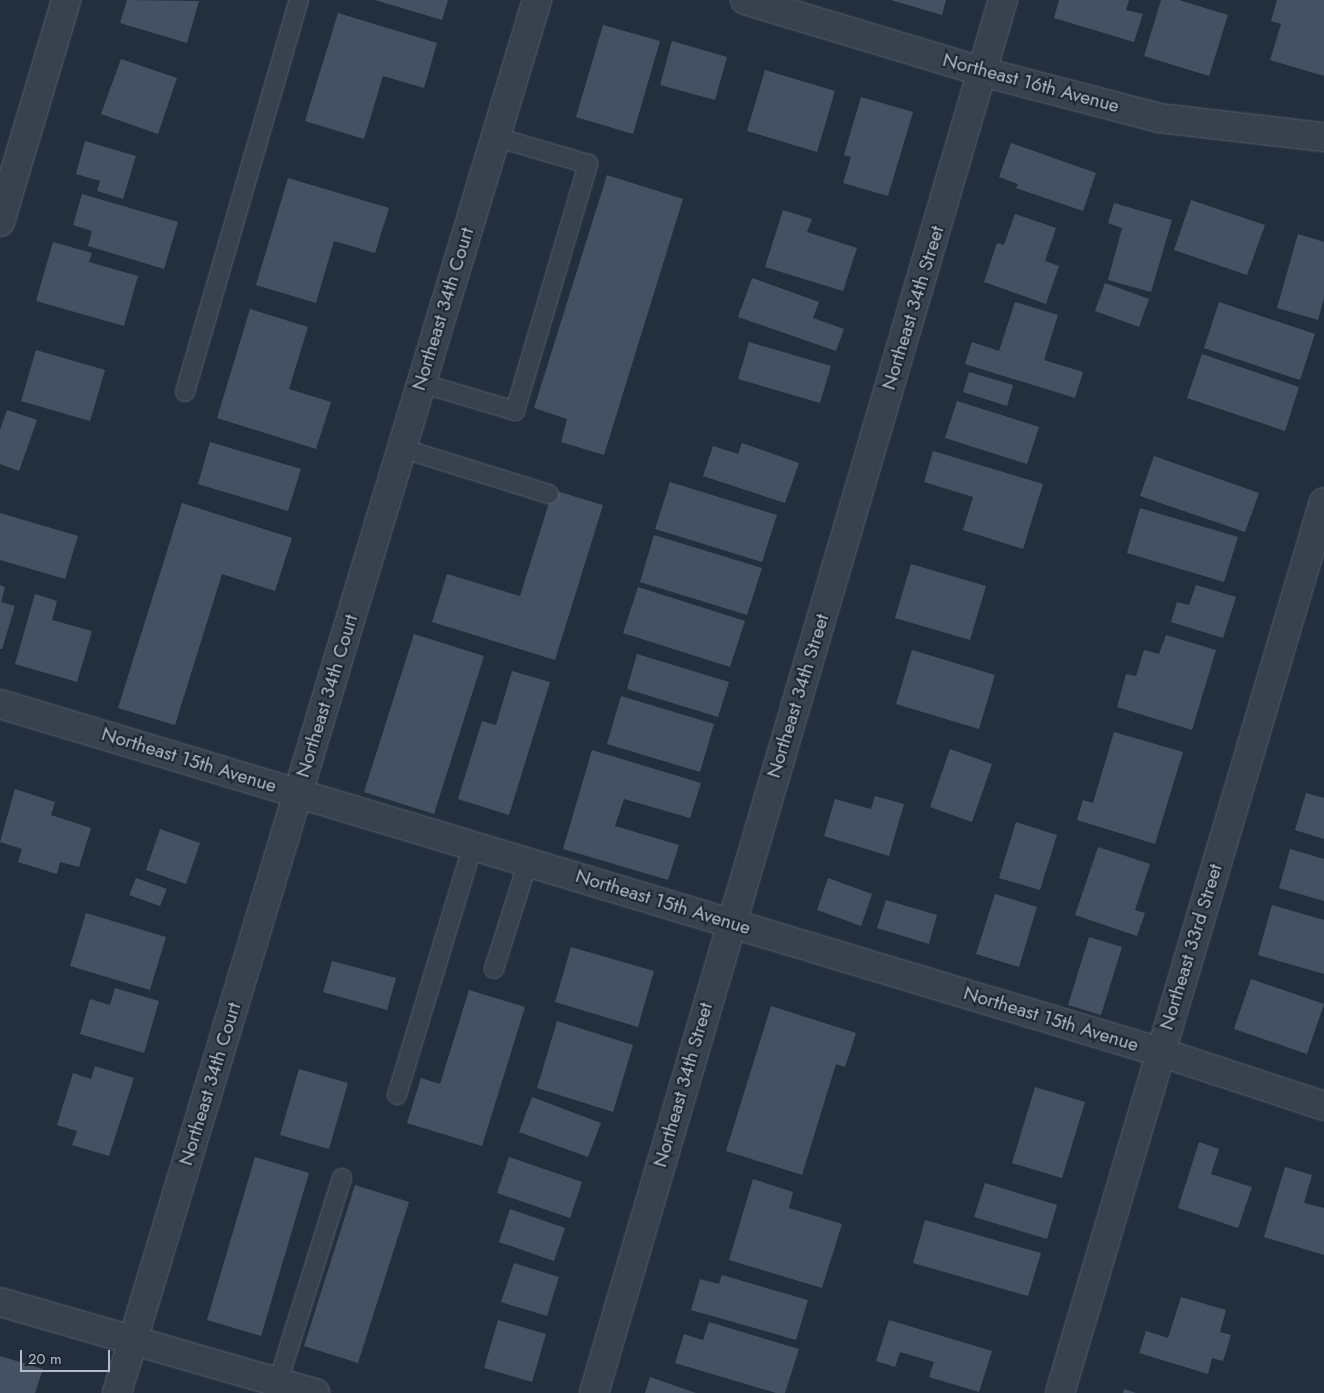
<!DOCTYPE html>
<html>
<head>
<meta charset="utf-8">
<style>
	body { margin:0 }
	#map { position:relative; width:1324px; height:1393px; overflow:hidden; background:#242f3e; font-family:Jost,sans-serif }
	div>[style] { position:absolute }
	.building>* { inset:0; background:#455162 }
	.roads { filter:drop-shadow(0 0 1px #565f6c) drop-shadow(0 0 1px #565f6c) }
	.service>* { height:18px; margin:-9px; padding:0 9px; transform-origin:9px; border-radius:9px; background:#38414e }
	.minor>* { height:28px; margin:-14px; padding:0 14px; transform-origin:14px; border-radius:14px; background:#38414e }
	.tertiary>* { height:28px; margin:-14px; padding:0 14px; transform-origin:14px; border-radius:14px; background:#38414e }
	span { translate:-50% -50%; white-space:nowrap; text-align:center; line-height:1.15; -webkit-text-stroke:4px #1d2633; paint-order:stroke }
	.street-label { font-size:19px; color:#b4bcc9 }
	.scale { position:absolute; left:20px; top:1350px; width:90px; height:22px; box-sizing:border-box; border:2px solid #b4bcc9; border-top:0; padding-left:6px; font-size:15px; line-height:18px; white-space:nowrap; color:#b4bcc9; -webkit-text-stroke:4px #1d2633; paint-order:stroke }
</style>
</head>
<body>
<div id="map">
	<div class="building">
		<i style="clip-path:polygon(127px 0,199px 1px,187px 43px,120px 23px)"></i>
		<i style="clip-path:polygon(375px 0,448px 0,442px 20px)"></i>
		<i style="clip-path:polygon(891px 0,946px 0,942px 15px)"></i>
		<i style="clip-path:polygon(1059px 0,1129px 0,1126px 10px,1143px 14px,1134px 42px,1054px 18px)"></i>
		<i style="clip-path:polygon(1161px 0,1179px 0,1228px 15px,1209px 76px,1144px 56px)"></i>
		<i style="clip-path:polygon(1277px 0,1324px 0,1324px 76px,1270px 60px,1281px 24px,1271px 21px)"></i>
		<i style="clip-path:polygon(338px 13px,437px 43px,424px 88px,383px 76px,364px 139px,305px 121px)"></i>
		<i style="clip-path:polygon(603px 25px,660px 41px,633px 134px,576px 117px)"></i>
		<i style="clip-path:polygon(672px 41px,727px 57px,715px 100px,660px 85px)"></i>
		<i style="clip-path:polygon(121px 59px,177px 78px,158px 134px,101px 114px)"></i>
		<i style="clip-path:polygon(765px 70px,835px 91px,817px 152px,747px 131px)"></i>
		<i style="clip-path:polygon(861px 97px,913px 112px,888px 196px,843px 183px,851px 157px,844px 155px)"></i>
		<i style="clip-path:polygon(85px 141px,136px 156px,123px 199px,97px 191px,100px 181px,76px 174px)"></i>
		<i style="clip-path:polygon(1011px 143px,1096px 173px,1083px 211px,1016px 188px,1018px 184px,999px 177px)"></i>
		<i style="clip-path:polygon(607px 175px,683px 199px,604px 455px,561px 442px,567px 419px,534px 408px)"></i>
		<i style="clip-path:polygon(288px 178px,389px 208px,375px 253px,334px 241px,316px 303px,256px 285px)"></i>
		<i style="clip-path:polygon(82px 194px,178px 222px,164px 269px,88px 246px,92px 231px,73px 225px)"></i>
		<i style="clip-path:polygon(1191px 200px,1265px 225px,1247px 275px,1174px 250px)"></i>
		<i style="clip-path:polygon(1114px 203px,1172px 220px,1151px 292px,1108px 280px,1122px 228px,1108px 223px)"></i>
		<i style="clip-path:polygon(783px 210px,812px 219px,807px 232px,857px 248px,843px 291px,765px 267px)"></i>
		<i style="clip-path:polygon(1015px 214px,1056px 228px,1045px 261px,1059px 266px,1046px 304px,984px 282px,997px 243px,1004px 245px)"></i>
		<i style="clip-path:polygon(1298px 234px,1324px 242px,1324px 298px,1318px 320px,1277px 308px)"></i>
		<i style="clip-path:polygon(53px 242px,92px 253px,89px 262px,138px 276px,124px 326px,36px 301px)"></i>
		<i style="clip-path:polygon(752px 278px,819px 302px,813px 318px,844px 329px,836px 351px,738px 317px)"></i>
		<i style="clip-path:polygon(1105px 283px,1149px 299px,1139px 327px,1095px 311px)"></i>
		<i style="clip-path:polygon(1015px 302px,1058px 315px,1044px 360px,1083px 372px,1075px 398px,965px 364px,972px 342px,999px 351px)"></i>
		<i style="clip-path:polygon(1219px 302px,1315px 334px,1300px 380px,1204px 348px)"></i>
		<i style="clip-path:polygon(250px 309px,308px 327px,289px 389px,331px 402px,316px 449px,217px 418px)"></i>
		<i style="clip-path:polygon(749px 342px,831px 366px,820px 403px,738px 379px)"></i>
		<i style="clip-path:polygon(36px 350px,105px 370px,90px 421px,21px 401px)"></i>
		<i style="clip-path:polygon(1202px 354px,1299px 387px,1285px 431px,1187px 398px)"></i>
		<i style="clip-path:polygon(969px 372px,1013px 385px,1007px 406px,963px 392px)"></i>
		<i style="clip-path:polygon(957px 401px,1039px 427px,1027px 464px,945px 438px)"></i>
		<i style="clip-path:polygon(7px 410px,37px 420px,19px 471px,0 464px,0 430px)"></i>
		<i style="clip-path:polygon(210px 442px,301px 469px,288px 511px,198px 484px)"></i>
		<i style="clip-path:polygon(742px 443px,799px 463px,785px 503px,703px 476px,713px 446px,738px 454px)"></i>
		<i style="clip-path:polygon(933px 451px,1043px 484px,1023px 549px,963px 530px,973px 497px,924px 482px)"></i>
		<i style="clip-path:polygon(1154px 456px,1259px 493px,1245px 532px,1140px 496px)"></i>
		<i style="clip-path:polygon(670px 482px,777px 515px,762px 562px,655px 529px)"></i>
		<i style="clip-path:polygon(553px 490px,603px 505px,555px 660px,432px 622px,447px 574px,520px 596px)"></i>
		<i style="clip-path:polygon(182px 503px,292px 538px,275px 591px,222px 574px,175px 725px,118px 708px)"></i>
		<i style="clip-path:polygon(1140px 508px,1238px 537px,1224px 582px,1127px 553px)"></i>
		<i style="clip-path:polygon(0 513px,78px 536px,65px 579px,0 560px)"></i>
		<i style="clip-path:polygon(654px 535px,762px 568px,747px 615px,640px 582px)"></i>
		<i style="clip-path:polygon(911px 564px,986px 586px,970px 640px,895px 618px)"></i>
		<i style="clip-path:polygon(0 585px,5px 587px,1px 602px,15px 606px,2px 649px,0 649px)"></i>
		<i style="clip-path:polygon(1196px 585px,1236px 597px,1223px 638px,1171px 622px,1177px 602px,1189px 605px)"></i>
		<i style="clip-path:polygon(638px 587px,745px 621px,730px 667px,623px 633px)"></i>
		<i style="clip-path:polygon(35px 594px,57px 601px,52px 620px,92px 631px,77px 682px,15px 664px)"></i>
		<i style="clip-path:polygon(414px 634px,484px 656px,434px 814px,364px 792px)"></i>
		<i style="clip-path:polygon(1166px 635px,1216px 650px,1192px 730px,1117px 707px,1126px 674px,1136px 676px,1144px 650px,1159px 654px)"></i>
		<i style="clip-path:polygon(912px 650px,995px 675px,979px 729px,896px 704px)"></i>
		<i style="clip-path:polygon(637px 654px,729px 682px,718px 717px,627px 689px)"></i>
		<i style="clip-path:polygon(512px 671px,550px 682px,509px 815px,458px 799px,482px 721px,496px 725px)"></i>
		<i style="clip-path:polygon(621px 696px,714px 724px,700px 772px,607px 744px)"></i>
		<i style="clip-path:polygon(1114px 732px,1183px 752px,1155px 844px,1077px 820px,1083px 800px,1093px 803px)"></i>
		<i style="clip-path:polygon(950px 749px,992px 764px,972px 822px,930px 807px)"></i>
		<i style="clip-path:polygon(592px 750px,701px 783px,690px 818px,624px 799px,615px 826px,679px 845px,668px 880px,563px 849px)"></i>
		<i style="clip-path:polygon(15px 789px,55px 802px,51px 815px,91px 828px,79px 867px,60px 862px,57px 874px,18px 862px,22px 849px,0 842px)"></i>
		<i style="clip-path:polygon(1306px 793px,1324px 798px,1324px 839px,1295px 830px)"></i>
		<i style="clip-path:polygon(875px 796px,904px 804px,889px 856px,824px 836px,835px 799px,871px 809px)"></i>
		<i style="clip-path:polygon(1016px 822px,1057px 835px,1040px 890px,999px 878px)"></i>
		<i style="clip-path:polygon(160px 829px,200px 843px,186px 884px,146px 870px)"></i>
		<i style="clip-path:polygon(1098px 847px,1150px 864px,1135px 910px,1145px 913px,1137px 936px,1075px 915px)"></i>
		<i style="clip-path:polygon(1290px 849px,1324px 859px,1324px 901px,1279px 888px)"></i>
		<i style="clip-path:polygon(136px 878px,167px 889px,160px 906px,129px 895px)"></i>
		<i style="clip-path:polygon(828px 878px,872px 894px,861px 926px,817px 910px)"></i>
		<i style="clip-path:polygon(995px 894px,1037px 907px,1019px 967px,976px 954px)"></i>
		<i style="clip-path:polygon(886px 900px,937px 915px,929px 944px,877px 928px)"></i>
		<i style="clip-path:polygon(1272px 905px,1324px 920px,1324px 974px,1258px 955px)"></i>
		<i style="clip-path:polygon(86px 913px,166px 937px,150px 990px,70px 966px)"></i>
		<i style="clip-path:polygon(1089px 937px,1122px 947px,1101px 1015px,1068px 1005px)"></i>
		<i style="clip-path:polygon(571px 947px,654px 971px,638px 1027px,555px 1002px)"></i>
		<i style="clip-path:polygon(332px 961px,396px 978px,387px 1010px,323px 992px)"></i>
		<i style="clip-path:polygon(1251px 979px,1324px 1004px,1307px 1054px,1234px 1029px)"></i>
		<i style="clip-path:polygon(115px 988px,159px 1001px,144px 1053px,80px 1034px,90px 999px,110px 1005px)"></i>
		<i style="clip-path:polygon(469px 990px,525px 1007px,482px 1146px,407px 1123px,421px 1078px,440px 1084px)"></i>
		<i style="clip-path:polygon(771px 1006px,856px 1033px,845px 1067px,836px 1064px,802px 1175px,726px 1151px)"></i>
		<i style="clip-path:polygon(557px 1021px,633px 1045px,613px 1112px,537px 1088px)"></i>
		<i style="clip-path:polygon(95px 1066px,134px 1078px,109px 1156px,72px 1145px,77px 1131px,57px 1125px,73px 1073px,91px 1079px)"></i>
		<i style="clip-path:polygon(299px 1069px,348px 1083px,329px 1149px,280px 1135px)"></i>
		<i style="clip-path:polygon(1035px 1087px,1085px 1102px,1062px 1178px,1012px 1163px)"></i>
		<i style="clip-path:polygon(532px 1097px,601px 1123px,588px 1157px,519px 1132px)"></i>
		<i style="clip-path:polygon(1199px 1142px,1219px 1149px,1211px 1174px,1252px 1187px,1238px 1228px,1178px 1208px)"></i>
		<i style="clip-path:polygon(255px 1157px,309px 1173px,261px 1336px,207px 1320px)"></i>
		<i style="clip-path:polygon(509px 1157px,582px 1182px,570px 1218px,497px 1193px)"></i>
		<i style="clip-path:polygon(1285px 1167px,1312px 1175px,1304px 1203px,1324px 1208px,1324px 1255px,1264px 1237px)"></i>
		<i style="clip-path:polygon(753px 1179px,793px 1192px,789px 1208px,842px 1224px,822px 1288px,729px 1260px)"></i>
		<i style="clip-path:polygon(985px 1183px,1057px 1205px,1047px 1239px,974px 1217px)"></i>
		<i style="clip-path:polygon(355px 1185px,409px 1202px,358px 1363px,304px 1346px)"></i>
		<i style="clip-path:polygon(510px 1209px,565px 1228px,554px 1261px,499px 1242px)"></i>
		<i style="clip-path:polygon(925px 1220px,1041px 1253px,1028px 1296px,913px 1263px)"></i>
		<i style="clip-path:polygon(514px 1263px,559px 1277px,547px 1316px,501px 1302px)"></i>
		<i style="clip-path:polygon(722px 1275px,808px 1300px,796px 1340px,691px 1310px,700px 1279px,719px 1284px)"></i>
		<i style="clip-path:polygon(1181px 1297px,1226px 1310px,1220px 1332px,1231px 1335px,1223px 1361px,1212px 1358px,1208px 1374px,1139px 1353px,1146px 1331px,1168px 1338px)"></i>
		<i style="clip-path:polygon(498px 1320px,546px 1334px,532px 1382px,484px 1368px)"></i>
		<i style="clip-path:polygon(889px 1320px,992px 1351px,979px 1392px,929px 1377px,934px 1362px,900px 1352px,895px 1367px,876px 1361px)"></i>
		<i style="clip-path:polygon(709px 1322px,799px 1349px,785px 1393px,776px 1393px,675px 1363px,684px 1334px,703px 1340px)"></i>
		<i style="clip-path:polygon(0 1356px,43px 1369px,35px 1393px,0 1393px)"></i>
		<i style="clip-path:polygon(650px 1377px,696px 1393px,645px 1393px)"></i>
		<i style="clip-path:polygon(1124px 1389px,1136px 1393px,1123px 1393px)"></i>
	</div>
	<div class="roads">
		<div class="service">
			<i style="left:421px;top:383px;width:98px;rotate:16.6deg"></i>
			<i style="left:515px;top:411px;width:258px;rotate:-73.5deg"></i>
			<i style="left:588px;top:164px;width:97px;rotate:-163.8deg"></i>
			<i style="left:185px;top:392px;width:408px;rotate:-73.8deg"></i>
			<i style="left:401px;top:448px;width:155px;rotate:17.3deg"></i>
			<i style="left:494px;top:969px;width:112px;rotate:-72.4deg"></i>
			<i style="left:397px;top:1095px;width:261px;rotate:-73.1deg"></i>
			<i style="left:278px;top:1382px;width:214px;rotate:-72.6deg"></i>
		</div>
		<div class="minor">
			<i style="left:0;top:222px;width:232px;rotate:-73.4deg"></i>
			<i style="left:0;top:704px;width:1211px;rotate:16.7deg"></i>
			<i style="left:1160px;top:1052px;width:173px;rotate:18.2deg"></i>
			<i style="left:0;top:1302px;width:328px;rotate:16.1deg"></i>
			<i style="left:117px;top:1393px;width:1455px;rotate:-73.22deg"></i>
			<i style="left:594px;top:1393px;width:1452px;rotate:-73.64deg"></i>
			<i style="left:1060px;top:1393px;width:929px;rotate:-73.5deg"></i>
		</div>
		<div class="tertiary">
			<i style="left:745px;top:0;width:249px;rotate:16.8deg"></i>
			<i style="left:983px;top:72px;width:182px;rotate:14.6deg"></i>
			<i style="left:1159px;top:118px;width:166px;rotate:6.6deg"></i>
		</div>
	</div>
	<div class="street-label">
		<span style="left:1031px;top:83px;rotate:15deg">Northeast 16th Avenue</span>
		<span style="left:913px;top:308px;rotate:-73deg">Northeast 34th Street</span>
		<span style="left:443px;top:309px;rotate:-73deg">Northeast 34th Court</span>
		<span style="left:327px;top:696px;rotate:-73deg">Northeast 34th Court</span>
		<span style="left:798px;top:696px;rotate:-73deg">Northeast 34th Street</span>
		<span style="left:189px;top:760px;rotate:17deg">Northeast 15th Avenue</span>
		<span style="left:663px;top:902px;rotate:17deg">Northeast 15th Avenue</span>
		<span style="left:1191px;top:947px;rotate:-73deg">Northeast 33rd Street</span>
		<span style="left:1051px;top:1019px;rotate:17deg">Northeast 15th Avenue</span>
		<span style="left:210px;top:1084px;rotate:-73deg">Northeast 34th Court</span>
		<span style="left:683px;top:1085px;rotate:-74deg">Northeast 34th Street</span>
	</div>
	<div class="scale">20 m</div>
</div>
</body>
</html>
